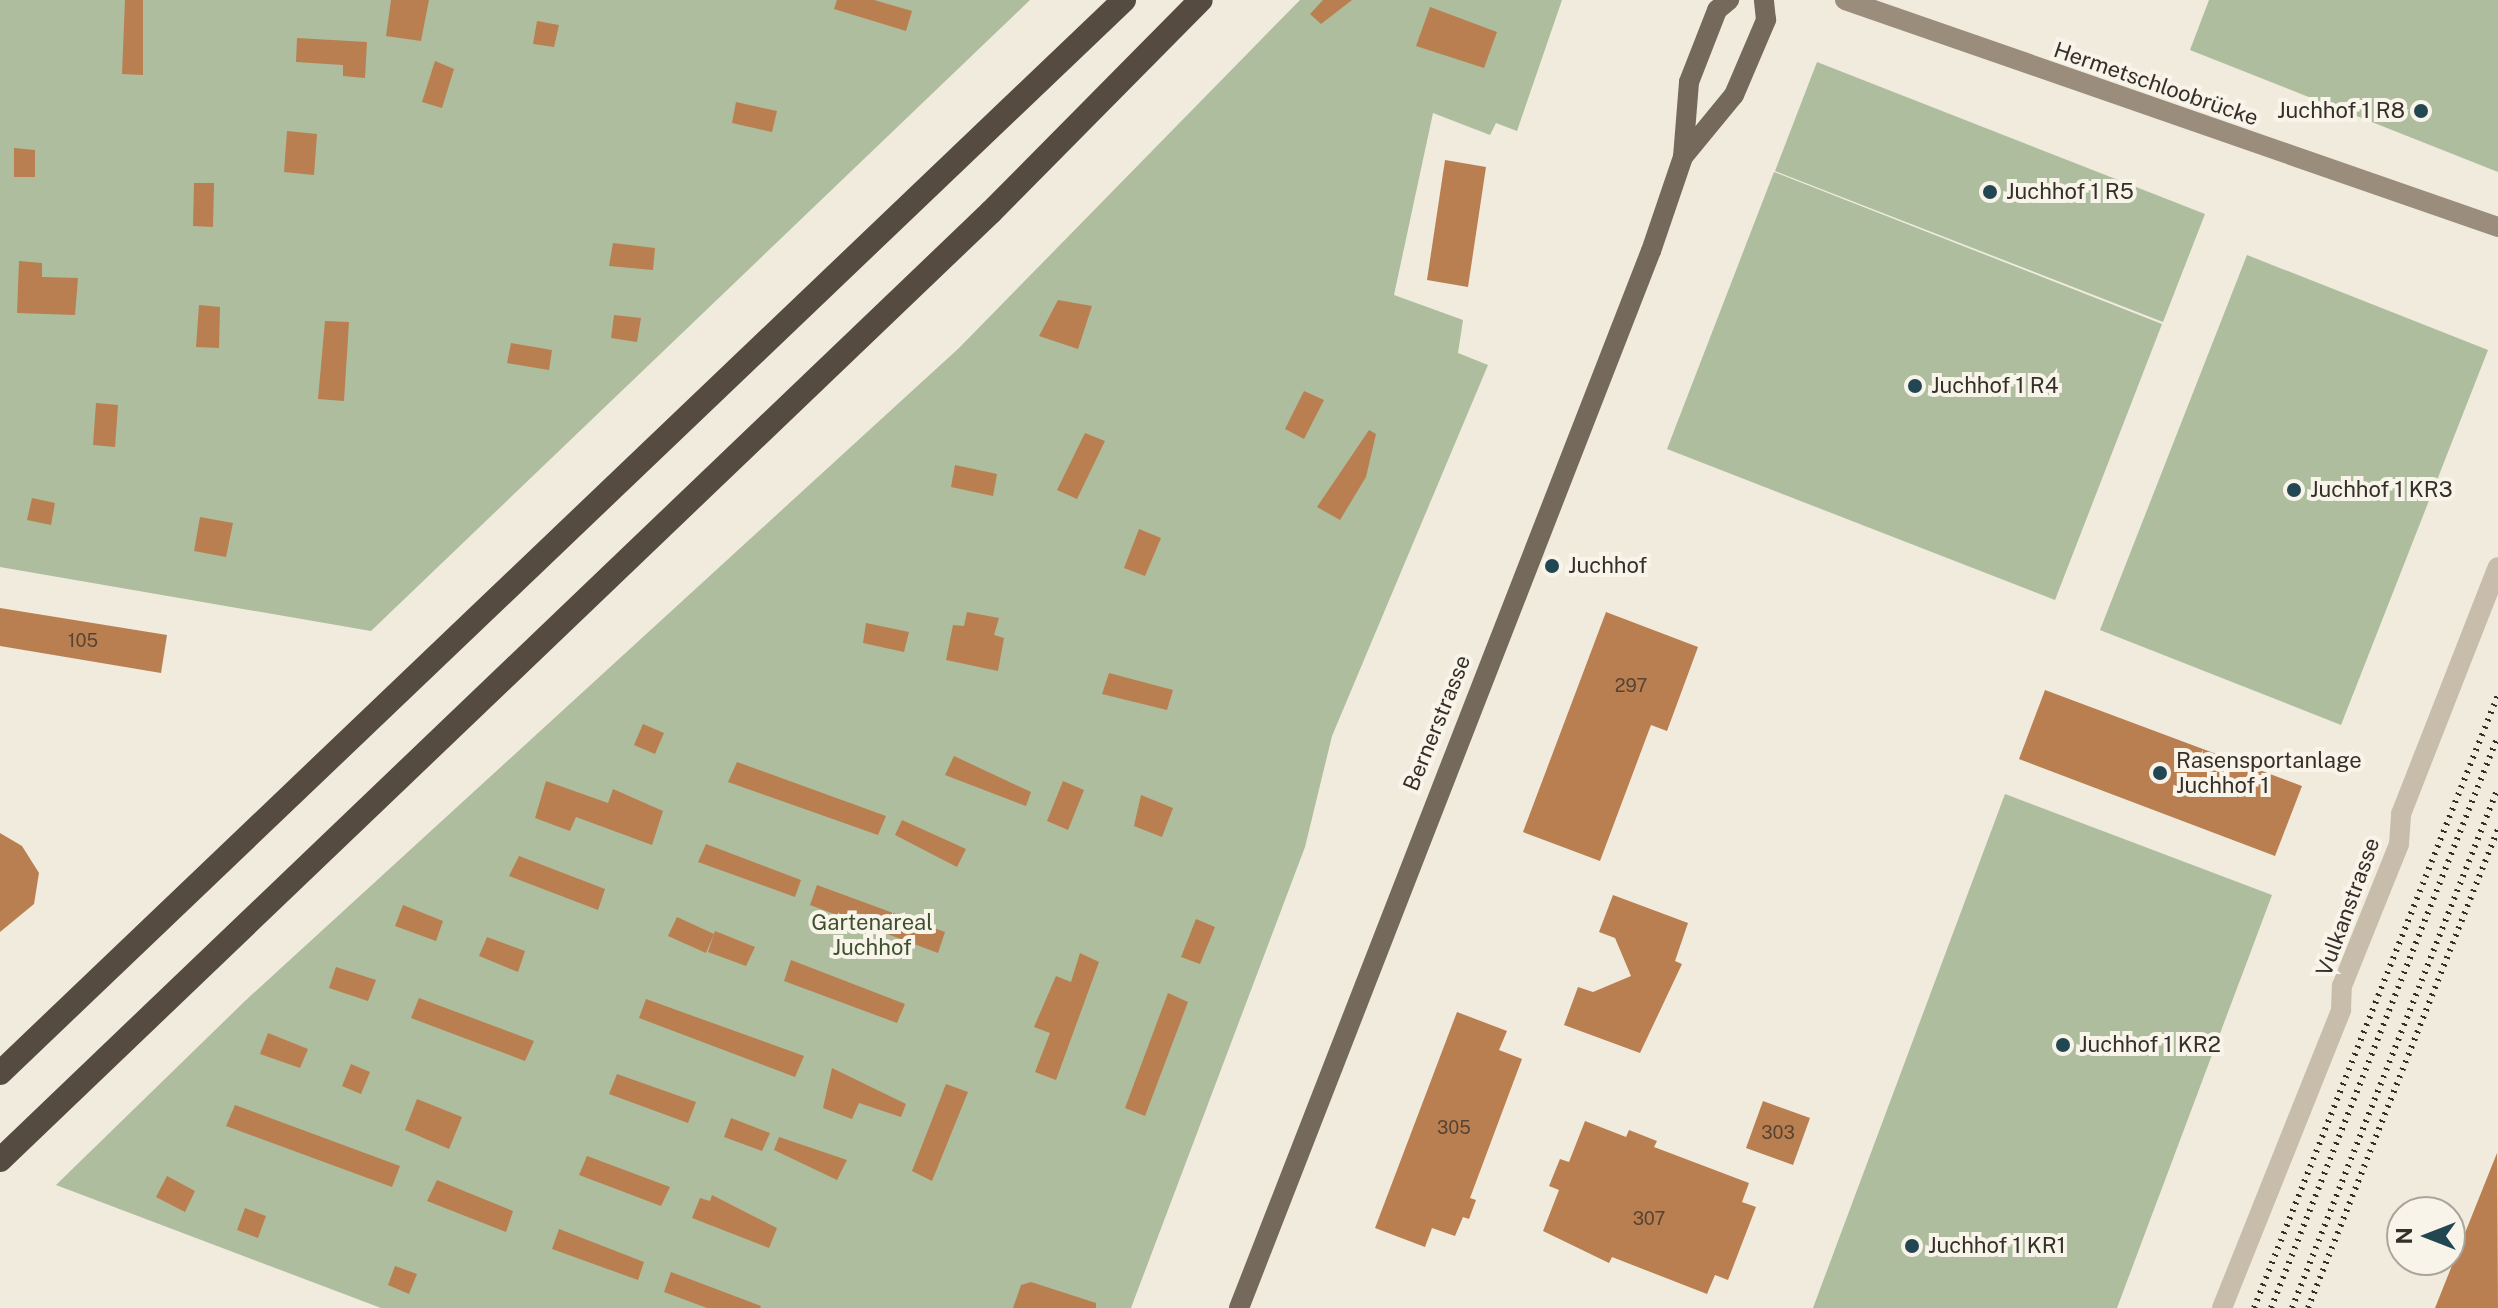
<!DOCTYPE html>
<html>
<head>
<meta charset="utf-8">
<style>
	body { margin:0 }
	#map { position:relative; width:2498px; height:1308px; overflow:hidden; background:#f0ebdd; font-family:"Public Sans",sans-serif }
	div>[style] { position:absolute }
	.green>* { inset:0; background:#adbd9e }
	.building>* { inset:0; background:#ba7f50 }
	.street>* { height:20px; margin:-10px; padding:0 10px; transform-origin:10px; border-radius:10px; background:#c7bdaa }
	.secondary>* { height:20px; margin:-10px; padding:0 10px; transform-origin:10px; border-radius:10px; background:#9a8d7c }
	.primary>* { height:20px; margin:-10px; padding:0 10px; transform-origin:10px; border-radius:10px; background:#75695b }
	.highway>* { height:24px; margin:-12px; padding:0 12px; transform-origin:12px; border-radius:12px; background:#554b41 }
	.rail>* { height:6px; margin-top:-3px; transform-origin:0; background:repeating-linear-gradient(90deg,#352f29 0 2px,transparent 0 8px) }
	.dots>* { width:22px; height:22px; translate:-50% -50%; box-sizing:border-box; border:4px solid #f8f4e9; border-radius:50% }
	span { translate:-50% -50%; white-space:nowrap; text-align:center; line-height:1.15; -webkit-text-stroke:8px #f8f4e9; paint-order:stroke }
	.number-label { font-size:18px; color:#564333 }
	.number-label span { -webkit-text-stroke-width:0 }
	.street-label { font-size:22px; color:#352f29 }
	.poi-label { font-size:22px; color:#352f29 }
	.right { translate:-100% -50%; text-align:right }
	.left { translate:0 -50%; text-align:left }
	.park-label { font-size:22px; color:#3e512f }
	.north { position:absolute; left:2386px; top:1196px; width:80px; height:80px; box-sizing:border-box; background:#f8f4e9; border:2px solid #aaa59c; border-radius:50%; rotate:270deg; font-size:22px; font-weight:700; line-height:32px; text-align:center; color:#352f29 }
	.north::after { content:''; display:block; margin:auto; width:28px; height:36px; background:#224652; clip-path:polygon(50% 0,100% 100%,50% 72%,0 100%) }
</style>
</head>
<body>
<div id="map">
	<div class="green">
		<i style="clip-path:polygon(0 0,1030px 0,371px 631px,0 567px)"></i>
		<i style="clip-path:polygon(1300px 0,1562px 0,1517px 131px,1496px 123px,1490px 135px,1433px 113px,1394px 295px,1463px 320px,1458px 353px,1488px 365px,1332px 736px,1305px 847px,1131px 1308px,381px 1308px,56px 1185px,246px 1000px,959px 348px)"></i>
		<i style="clip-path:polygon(2209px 0,2498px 0,2498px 172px,2190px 50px)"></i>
		<i style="clip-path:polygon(1817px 62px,2205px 214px,2163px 322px,1775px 171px)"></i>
		<i style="clip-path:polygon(1774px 172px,2162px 324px,2055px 600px,1667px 449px)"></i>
		<i style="clip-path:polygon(2247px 255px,2488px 350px,2341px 725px,2100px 630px)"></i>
		<i style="clip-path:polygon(2005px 794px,2272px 895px,2117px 1308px,1813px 1308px)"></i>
	</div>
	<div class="building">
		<i style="clip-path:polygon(125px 0,143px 0,143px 75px,122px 74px)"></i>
		<i style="clip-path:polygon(391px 0,429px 0,421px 41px,386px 36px)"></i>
		<i style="clip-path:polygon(837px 0,874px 0,912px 11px,906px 31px,834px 9px)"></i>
		<i style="clip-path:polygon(1323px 0,1352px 0,1321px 24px,1310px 14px)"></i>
		<i style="clip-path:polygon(1430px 7px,1497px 32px,1484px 68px,1416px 46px)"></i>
		<i style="clip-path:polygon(537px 21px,559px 25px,554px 47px,533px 44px)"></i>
		<i style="clip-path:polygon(297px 38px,367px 42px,365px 78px,343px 76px,343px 65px,296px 62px)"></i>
		<i style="clip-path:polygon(435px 61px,454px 69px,442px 108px,422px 102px)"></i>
		<i style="clip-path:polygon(736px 102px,777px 111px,772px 132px,732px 123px)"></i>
		<i style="clip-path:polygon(287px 131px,317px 134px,314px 175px,284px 172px)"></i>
		<i style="clip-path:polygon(14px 148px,35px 150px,35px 177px,14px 177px)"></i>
		<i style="clip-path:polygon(1445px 160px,1486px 167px,1468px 287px,1427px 280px)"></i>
		<i style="clip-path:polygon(194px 183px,214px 183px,213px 227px,193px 226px)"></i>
		<i style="clip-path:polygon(613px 243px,655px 248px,653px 270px,609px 266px)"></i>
		<i style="clip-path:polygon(19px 261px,42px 263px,42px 277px,78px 278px,75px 315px,17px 313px)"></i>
		<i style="clip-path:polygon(1058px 300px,1092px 306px,1078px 349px,1039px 336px)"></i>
		<i style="clip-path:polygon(199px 305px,220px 307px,219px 348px,196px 347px)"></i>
		<i style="clip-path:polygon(614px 315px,641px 318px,637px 342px,611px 338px)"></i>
		<i style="clip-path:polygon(325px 321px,349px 322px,344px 401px,318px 399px)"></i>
		<i style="clip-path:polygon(511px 343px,552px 350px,549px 370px,507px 363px)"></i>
		<i style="clip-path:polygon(1304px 391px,1324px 400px,1304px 439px,1285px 429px)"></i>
		<i style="clip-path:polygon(96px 403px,118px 405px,115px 447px,93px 445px)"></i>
		<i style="clip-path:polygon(1369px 430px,1376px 434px,1366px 477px,1340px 520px,1317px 507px)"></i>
		<i style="clip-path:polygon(1085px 433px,1105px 441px,1077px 499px,1057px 490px)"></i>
		<i style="clip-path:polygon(955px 465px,997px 474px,993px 496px,951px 487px)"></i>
		<i style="clip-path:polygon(32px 498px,55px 503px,51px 525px,27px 520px)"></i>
		<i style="clip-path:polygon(200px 517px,233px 523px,226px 557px,194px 551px)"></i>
		<i style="clip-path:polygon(1139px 529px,1161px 538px,1145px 576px,1124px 568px)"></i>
		<i style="clip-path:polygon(0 608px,167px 635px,161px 673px,0 646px)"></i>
		<i style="clip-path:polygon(967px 612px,999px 618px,994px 635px,1004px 638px,998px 671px,946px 660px,953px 625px,964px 626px)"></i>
		<i style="clip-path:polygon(1606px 612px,1698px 647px,1667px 731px,1651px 725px,1600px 861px,1523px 832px)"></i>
		<i style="clip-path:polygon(866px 623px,909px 632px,904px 652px,863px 643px)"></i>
		<i style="clip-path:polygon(1109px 673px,1173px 690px,1167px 710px,1102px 694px)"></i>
		<i style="clip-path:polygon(2045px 690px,2302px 786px,2275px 856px,2019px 759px)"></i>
		<i style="clip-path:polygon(643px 724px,664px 733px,655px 754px,634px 745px)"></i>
		<i style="clip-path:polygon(954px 756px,1031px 792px,1026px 806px,945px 775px)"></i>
		<i style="clip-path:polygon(737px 762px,886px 816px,878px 835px,728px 782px)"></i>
		<i style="clip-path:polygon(546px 781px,608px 803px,613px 789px,663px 811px,652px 845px,576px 817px,570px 831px,535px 818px)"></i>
		<i style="clip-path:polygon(1063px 781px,1084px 790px,1068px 830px,1047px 821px)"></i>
		<i style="clip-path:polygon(1141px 795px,1173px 808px,1162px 837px,1134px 826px)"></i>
		<i style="clip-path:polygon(902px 820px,966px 849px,957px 867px,895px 835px)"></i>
		<i style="clip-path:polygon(0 833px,22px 846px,39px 873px,34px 904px,0 932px)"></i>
		<i style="clip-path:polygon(706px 844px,801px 880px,795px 897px,698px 862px)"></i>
		<i style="clip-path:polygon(519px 856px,605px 889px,598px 910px,509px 876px)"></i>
		<i style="clip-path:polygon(817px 885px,945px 932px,938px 953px,810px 905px)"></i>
		<i style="clip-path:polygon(1613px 895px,1688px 923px,1675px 961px,1682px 964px,1640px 1053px,1564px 1025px,1578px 987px,1593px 992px,1631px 976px,1615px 938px,1599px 932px)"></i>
		<i style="clip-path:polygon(403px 905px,443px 921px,436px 941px,395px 926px)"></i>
		<i style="clip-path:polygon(677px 917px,714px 934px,706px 953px,668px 936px)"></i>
		<i style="clip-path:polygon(1196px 919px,1215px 927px,1200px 964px,1181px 957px)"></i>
		<i style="clip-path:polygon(715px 931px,755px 947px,746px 966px,708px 952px)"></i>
		<i style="clip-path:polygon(487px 937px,525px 951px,518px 972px,479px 956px)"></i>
		<i style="clip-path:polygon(1080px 953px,1099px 962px,1056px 1080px,1035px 1072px,1050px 1033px,1034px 1027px,1056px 976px,1071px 982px)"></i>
		<i style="clip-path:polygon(791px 960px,905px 1004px,897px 1023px,784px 981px)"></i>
		<i style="clip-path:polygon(336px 967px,376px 980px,368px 1001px,329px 988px)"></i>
		<i style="clip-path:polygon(1168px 993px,1188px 1002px,1145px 1116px,1125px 1108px)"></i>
		<i style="clip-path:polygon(419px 998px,534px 1041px,525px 1061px,411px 1018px)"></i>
		<i style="clip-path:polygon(646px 999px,804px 1056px,795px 1077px,639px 1018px)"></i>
		<i style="clip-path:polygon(1457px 1012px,1507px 1031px,1499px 1050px,1522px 1059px,1470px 1198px,1476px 1200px,1469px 1219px,1463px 1217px,1455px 1236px,1432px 1228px,1425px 1247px,1375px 1228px)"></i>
		<i style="clip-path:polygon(268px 1033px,308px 1049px,300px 1068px,260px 1054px)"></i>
		<i style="clip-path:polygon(351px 1064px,370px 1072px,361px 1094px,342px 1086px)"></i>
		<i style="clip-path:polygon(832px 1068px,906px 1104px,901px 1117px,859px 1103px,852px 1119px,823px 1108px)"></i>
		<i style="clip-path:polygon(617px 1074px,696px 1102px,688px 1123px,609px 1094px)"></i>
		<i style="clip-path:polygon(946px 1084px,968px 1092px,932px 1181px,912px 1171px)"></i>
		<i style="clip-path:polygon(417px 1099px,462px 1117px,449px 1149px,405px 1130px)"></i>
		<i style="clip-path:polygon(1763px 1101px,1810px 1118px,1793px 1165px,1746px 1148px)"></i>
		<i style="clip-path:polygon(235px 1105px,400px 1166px,392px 1187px,226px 1126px)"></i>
		<i style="clip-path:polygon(731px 1118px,770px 1133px,762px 1151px,724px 1137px)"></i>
		<i style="clip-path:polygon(1585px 1121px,1626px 1137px,1629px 1130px,1657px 1141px,1654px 1147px,1749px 1183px,1742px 1202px,1756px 1207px,1728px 1280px,1715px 1275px,1707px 1294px,1612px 1257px,1609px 1263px,1543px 1231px,1559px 1190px,1549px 1186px,1560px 1159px,1569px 1162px)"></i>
		<i style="clip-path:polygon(779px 1137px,847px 1160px,837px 1180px,774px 1150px)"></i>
		<i style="clip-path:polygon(2497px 1153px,2498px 1308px,2435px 1308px)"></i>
		<i style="clip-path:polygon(587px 1156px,670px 1187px,661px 1206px,579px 1175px)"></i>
		<i style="clip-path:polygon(167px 1176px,195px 1191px,185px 1212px,156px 1197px)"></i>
		<i style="clip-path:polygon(437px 1180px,513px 1211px,506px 1232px,427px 1201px)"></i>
		<i style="clip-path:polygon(712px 1195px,777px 1228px,769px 1248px,692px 1218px,700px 1198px,710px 1201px)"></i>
		<i style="clip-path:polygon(245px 1208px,266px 1216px,258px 1238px,237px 1230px)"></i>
		<i style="clip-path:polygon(559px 1229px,644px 1262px,638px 1280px,552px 1249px)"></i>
		<i style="clip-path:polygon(395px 1266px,417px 1274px,409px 1294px,388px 1285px)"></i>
		<i style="clip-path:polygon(671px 1272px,761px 1306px,760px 1308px,707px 1308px,664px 1292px)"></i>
		<i style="clip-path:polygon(1031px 1282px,1096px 1303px,1096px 1308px,1013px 1308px,1021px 1285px)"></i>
	</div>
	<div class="street">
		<i style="left:2222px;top:1308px;width:321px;rotate:-68.2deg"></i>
		<i style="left:2341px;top:1010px;width:24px;rotate:-88deg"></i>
		<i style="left:2342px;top:986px;width:153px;rotate:-68.1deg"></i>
		<i style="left:2399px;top:844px;width:30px;rotate:-86deg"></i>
		<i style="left:2401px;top:814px;width:265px;rotate:-68.6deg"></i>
	</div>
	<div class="secondary">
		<i style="left:1845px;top:0;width:691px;rotate:19.17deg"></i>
	</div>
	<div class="primary">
		<i style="left:1683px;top:157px;width:80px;rotate:-50.6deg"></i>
		<i style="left:1734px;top:95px;width:82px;rotate:-66.9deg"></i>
		<i style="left:1766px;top:20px;width:20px;rotate:-96deg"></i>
		<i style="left:1239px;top:1308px;width:1134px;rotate:-68.71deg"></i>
		<i style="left:1651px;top:251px;width:99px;rotate:-71.2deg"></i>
		<i style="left:1683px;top:157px;width:75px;rotate:-85.4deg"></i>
		<i style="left:1689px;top:82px;width:77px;rotate:-68.7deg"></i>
		<i style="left:1717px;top:10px;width:16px;rotate:-40deg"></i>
	</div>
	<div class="highway">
		<i style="left:0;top:1073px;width:1554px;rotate:-43.67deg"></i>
		<i style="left:0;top:1160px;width:1371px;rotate:-43.73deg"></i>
		<i style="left:991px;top:212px;width:298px;rotate:-45.3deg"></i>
	</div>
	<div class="rail">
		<i style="left:2254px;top:1308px;width:660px;rotate:-68.3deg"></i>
		<i style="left:2271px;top:1308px;width:615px;rotate:-68.35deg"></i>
		<i style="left:2292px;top:1308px;width:559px;rotate:-68.39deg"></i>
		<i style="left:2308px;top:1308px;width:515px;rotate:-68.36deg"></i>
	</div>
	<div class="dots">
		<i style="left:2421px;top:111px;background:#224652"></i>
		<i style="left:1990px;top:192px;background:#224652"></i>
		<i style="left:1915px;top:386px;background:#224652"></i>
		<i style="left:2294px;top:490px;background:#224652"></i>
		<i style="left:1552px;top:566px;background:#224652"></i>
		<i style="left:2160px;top:773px;background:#224652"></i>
		<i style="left:2063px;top:1045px;background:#224652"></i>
		<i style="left:1912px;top:1246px;background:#224652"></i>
	</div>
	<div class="number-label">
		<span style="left:83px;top:641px">105</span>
		<span style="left:1631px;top:686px">297</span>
		<span style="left:1454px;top:1128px">305</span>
		<span style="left:1778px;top:1133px">303</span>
		<span style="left:1649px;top:1219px">307</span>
	</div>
	<div class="street-label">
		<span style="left:2156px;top:84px;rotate:19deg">Hermetschloobrücke</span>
		<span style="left:1437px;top:723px;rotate:-68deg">Bernerstrasse</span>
		<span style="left:2348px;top:907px;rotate:-70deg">Vulkanstrasse</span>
	</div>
	<div class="poi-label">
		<span class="right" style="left:2405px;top:111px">Juchhof 1 R8</span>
		<span class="left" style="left:2006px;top:192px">Juchhof 1 R5</span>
		<span class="left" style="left:1931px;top:386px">Juchhof 1 R4</span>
		<span class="left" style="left:2310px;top:490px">Juchhof 1 KR3</span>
		<span class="left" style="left:1568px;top:566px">Juchhof</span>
		<span class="left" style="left:2176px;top:773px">Rasensportanlage<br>Juchhof 1</span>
		<span class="left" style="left:2079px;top:1045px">Juchhof 1 KR2</span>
		<span class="left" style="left:1928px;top:1246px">Juchhof 1 KR1</span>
	</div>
	<div class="park-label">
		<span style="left:872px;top:935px">Gartenareal<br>Juchhof</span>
	</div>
	<div class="north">N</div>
</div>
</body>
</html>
